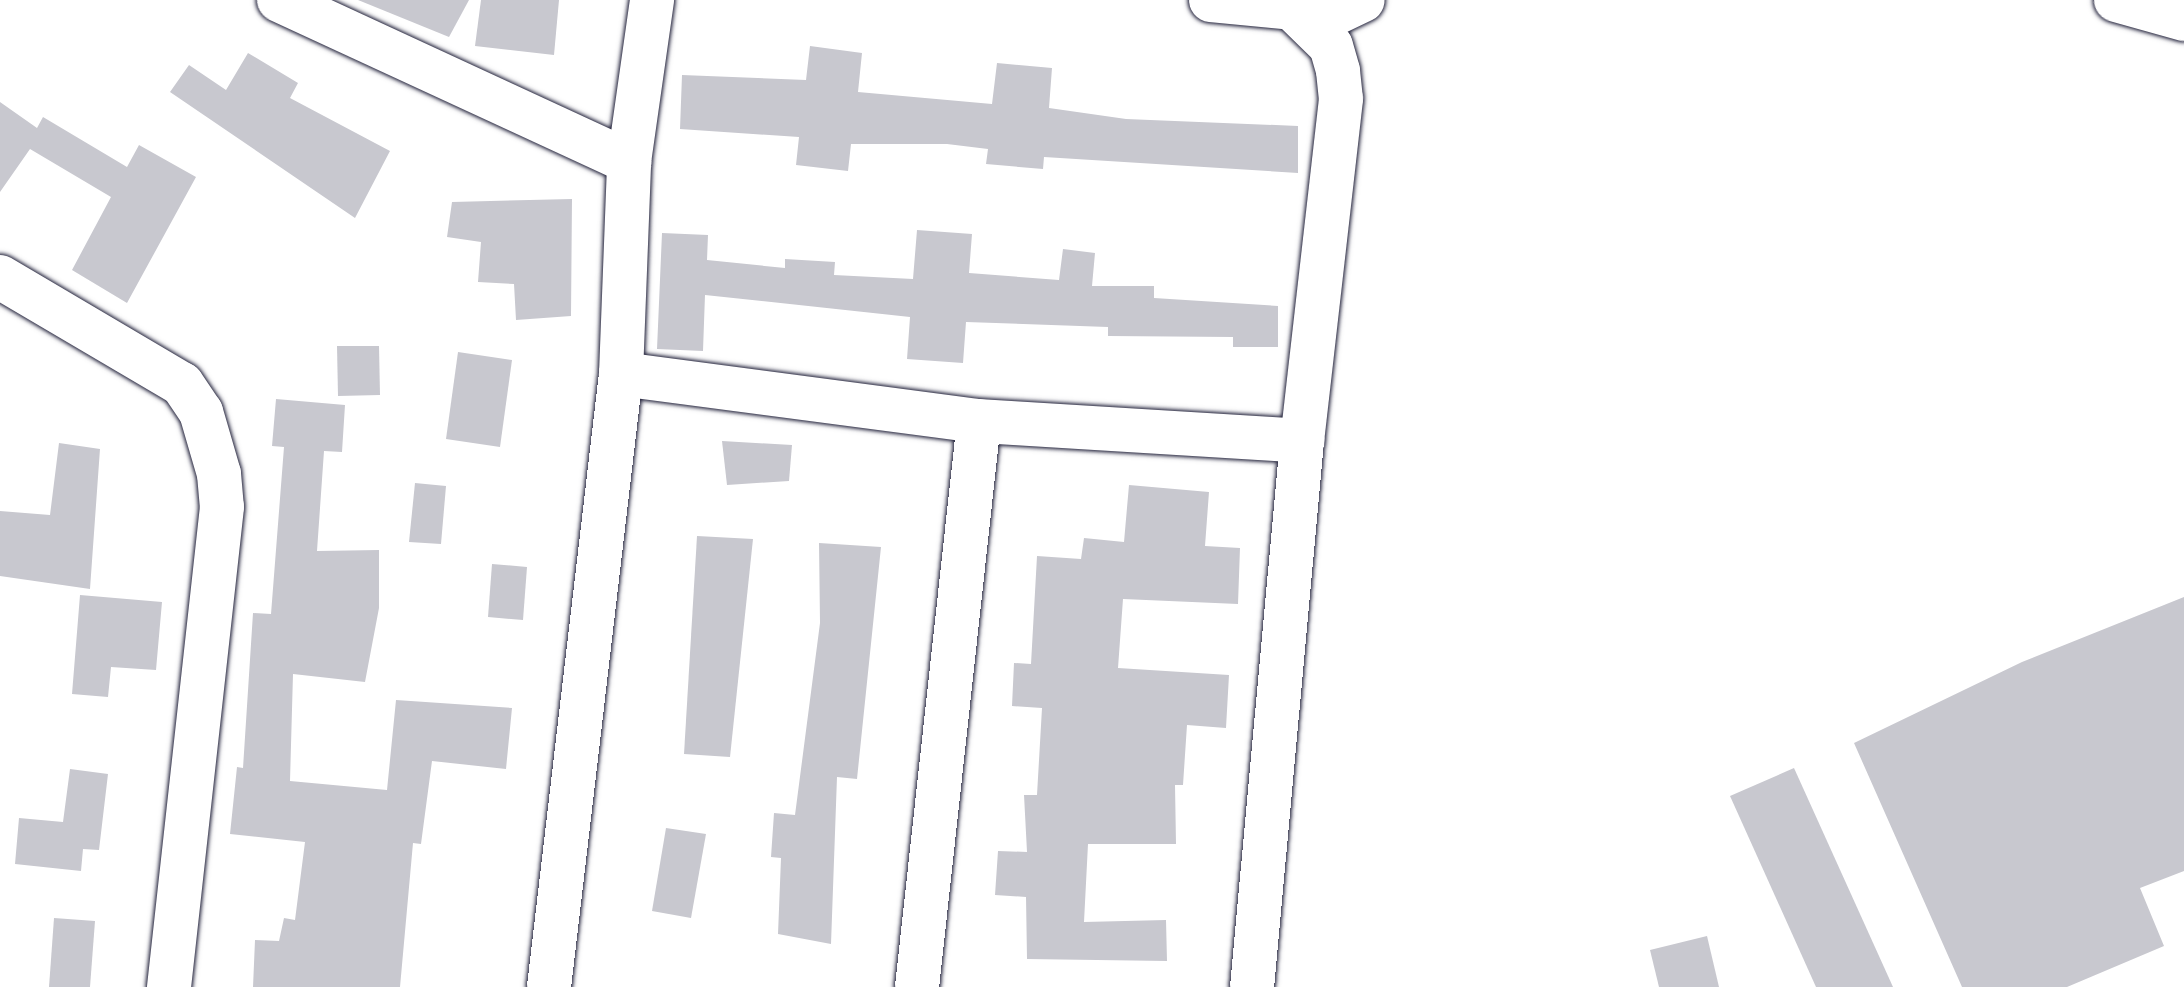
<!DOCTYPE html>
<html>
<head>
<meta charset="utf-8">
<style>
	body { margin:0 }
	#map { position:relative; width:2184px; height:987px; overflow:hidden; background:#fff; font-family:Delius,sans-serif }
	div>[style] { position:absolute }
	.building>* { inset:0; background:#c8c8cf }
	.roads { filter:drop-shadow(0 0 2px #22223b) drop-shadow(0 0 2px #22223b) }
	.minor>* { height:44px; margin:-22px; padding:0 22px; transform-origin:22px; border-radius:22px; background:#fff }
	span { translate:-50% -50%; white-space:nowrap; text-align:center; line-height:1.15; -webkit-text-stroke:6px #fff; paint-order:stroke }
</style>
</head>
<body>
<div id="map">
	<div class="building">
		<i style="clip-path:polygon(358px 0,469px 0,449px 37px)"></i>
		<i style="clip-path:polygon(481px 0,559px 0,554px 55px,475px 46px)"></i>
		<i style="clip-path:polygon(810px 46px,862px 53px,858px 92px,992px 104px,997px 63px,1052px 68px,1049px 108px,1126px 119px,1298px 126px,1298px 173px,1044px 157px,1043px 169px,986px 164px,988px 149px,947px 144px,851px 144px,848px 171px,796px 165px,799px 137px,680px 129px,682px 75px,806px 80px)"></i>
		<i style="clip-path:polygon(248px 53px,298px 83px,290px 98px,390px 151px,355px 218px,170px 92px,189px 65px,226px 90px)"></i>
		<i style="clip-path:polygon(0 102px,37px 128px,43px 117px,127px 167px,139px 145px,196px 177px,127px 303px,72px 270px,111px 197px,30px 149px,0 192px)"></i>
		<i style="clip-path:polygon(572px 199px,571px 316px,516px 320px,514px 284px,478px 282px,481px 242px,447px 237px,452px 202px)"></i>
		<i style="clip-path:polygon(917px 230px,972px 234px,969px 273px,1059px 280px,1063px 249px,1095px 253px,1092px 286px,1154px 286px,1154px 298px,1278px 306px,1278px 347px,1233px 347px,1233px 337px,1108px 336px,1108px 327px,966px 322px,963px 363px,907px 359px,910px 317px,705px 295px,703px 351px,657px 349px,662px 233px,708px 235px,707px 260px,785px 268px,785px 259px,835px 262px,834px 275px,913px 279px)"></i>
		<i style="clip-path:polygon(337px 346px,379px 346px,380px 395px,338px 396px)"></i>
		<i style="clip-path:polygon(458px 352px,512px 360px,500px 447px,446px 439px)"></i>
		<i style="clip-path:polygon(276px 399px,345px 405px,342px 452px,324px 451px,317px 551px,379px 550px,379px 608px,365px 682px,293px 674px,290px 781px,387px 790px,396px 700px,512px 708px,506px 769px,432px 761px,421px 844px,413px 843px,400px 987px,253px 987px,255px 940px,279px 941px,284px 918px,295px 920px,305px 842px,230px 834px,237px 767px,243px 768px,253px 613px,271px 614px,284px 447px,272px 446px)"></i>
		<i style="clip-path:polygon(722px 441px,792px 445px,789px 481px,727px 485px)"></i>
		<i style="clip-path:polygon(59px 443px,100px 449px,90px 589px,0 576px,0 511px,50px 515px)"></i>
		<i style="clip-path:polygon(415px 483px,446px 486px,441px 544px,409px 542px)"></i>
		<i style="clip-path:polygon(1129px 485px,1209px 492px,1205px 546px,1240px 548px,1238px 604px,1123px 599px,1118px 668px,1229px 675px,1226px 728px,1187px 725px,1183px 785px,1175px 785px,1176px 844px,1088px 844px,1084px 922px,1166px 920px,1167px 961px,1027px 959px,1026px 897px,995px 895px,998px 851px,1027px 852px,1024px 795px,1037px 795px,1042px 708px,1012px 706px,1014px 663px,1031px 664px,1037px 556px,1081px 559px,1084px 538px,1124px 542px)"></i>
		<i style="clip-path:polygon(697px 536px,753px 539px,730px 757px,684px 754px)"></i>
		<i style="clip-path:polygon(819px 543px,881px 547px,857px 779px,837px 777px,831px 944px,778px 934px,781px 858px,771px 857px,774px 813px,795px 815px,820px 623px)"></i>
		<i style="clip-path:polygon(492px 564px,527px 567px,523px 620px,488px 617px)"></i>
		<i style="clip-path:polygon(80px 595px,162px 602px,156px 670px,111px 667px,108px 697px,72px 694px)"></i>
		<i style="clip-path:polygon(2184px 597px,2184px 871px,2140px 888px,2164px 946px,2067px 987px,1962px 987px,1854px 743px,2022px 662px)"></i>
		<i style="clip-path:polygon(1794px 768px,1893px 987px,1816px 987px,1730px 796px)"></i>
		<i style="clip-path:polygon(70px 769px,108px 774px,99px 850px,83px 849px,81px 871px,15px 864px,19px 818px,63px 822px)"></i>
		<i style="clip-path:polygon(666px 828px,706px 834px,691px 918px,652px 911px)"></i>
		<i style="clip-path:polygon(54px 918px,95px 921px,90px 987px,49px 987px)"></i>
		<i style="clip-path:polygon(1707px 936px,1719px 987px,1659px 987px,1650px 950px)"></i>
	</div>
	<div class="roads">
		<div class="minor">
			<i style="left:279px;top:0;width:386px;rotate:24.8deg"></i>
			<i style="left:1211px;top:0;width:81px;rotate:5.6deg"></i>
			<i style="left:1292px;top:8px;width:54px;rotate:44.3deg"></i>
			<i style="left:1331px;top:46px;width:26px;rotate:74deg"></i>
			<i style="left:1338px;top:71px;width:28px;rotate:84deg"></i>
			<i style="left:1341px;top:99px;width:344px;rotate:96.5deg"></i>
			<i style="left:2116px;top:0;width:71px;rotate:15.6deg"></i>
			<i style="left:1313px;top:24px;width:55px;rotate:-25.6deg"></i>
			<i style="left:0;top:277px;width:211px;rotate:30.5deg"></i>
			<i style="left:182px;top:384px;width:34px;rotate:56deg"></i>
			<i style="left:201px;top:412px;width:65px;rotate:73.8deg"></i>
			<i style="left:219px;top:474px;width:33px;rotate:85deg"></i>
			<i style="left:222px;top:507px;width:483px;rotate:96.3deg"></i>
			<i style="left:621px;top:374px;width:361px;rotate:7.5deg"></i>
			<i style="left:979px;top:421px;width:324px;rotate:3.5deg"></i>
			<i style="left:1302px;top:441px;width:548px;rotate:95.23deg"></i>
			<i style="left:549px;top:987px;width:617px;rotate:-83.3deg"></i>
			<i style="left:621px;top:374px;width:212px;rotate:-87.8deg"></i>
			<i style="left:629px;top:162px;width:164px;rotate:-81.9deg"></i>
			<i style="left:917px;top:987px;width:569px;rotate:-83.75deg"></i>
		</div>
	</div>
</div>
</body>
</html>
